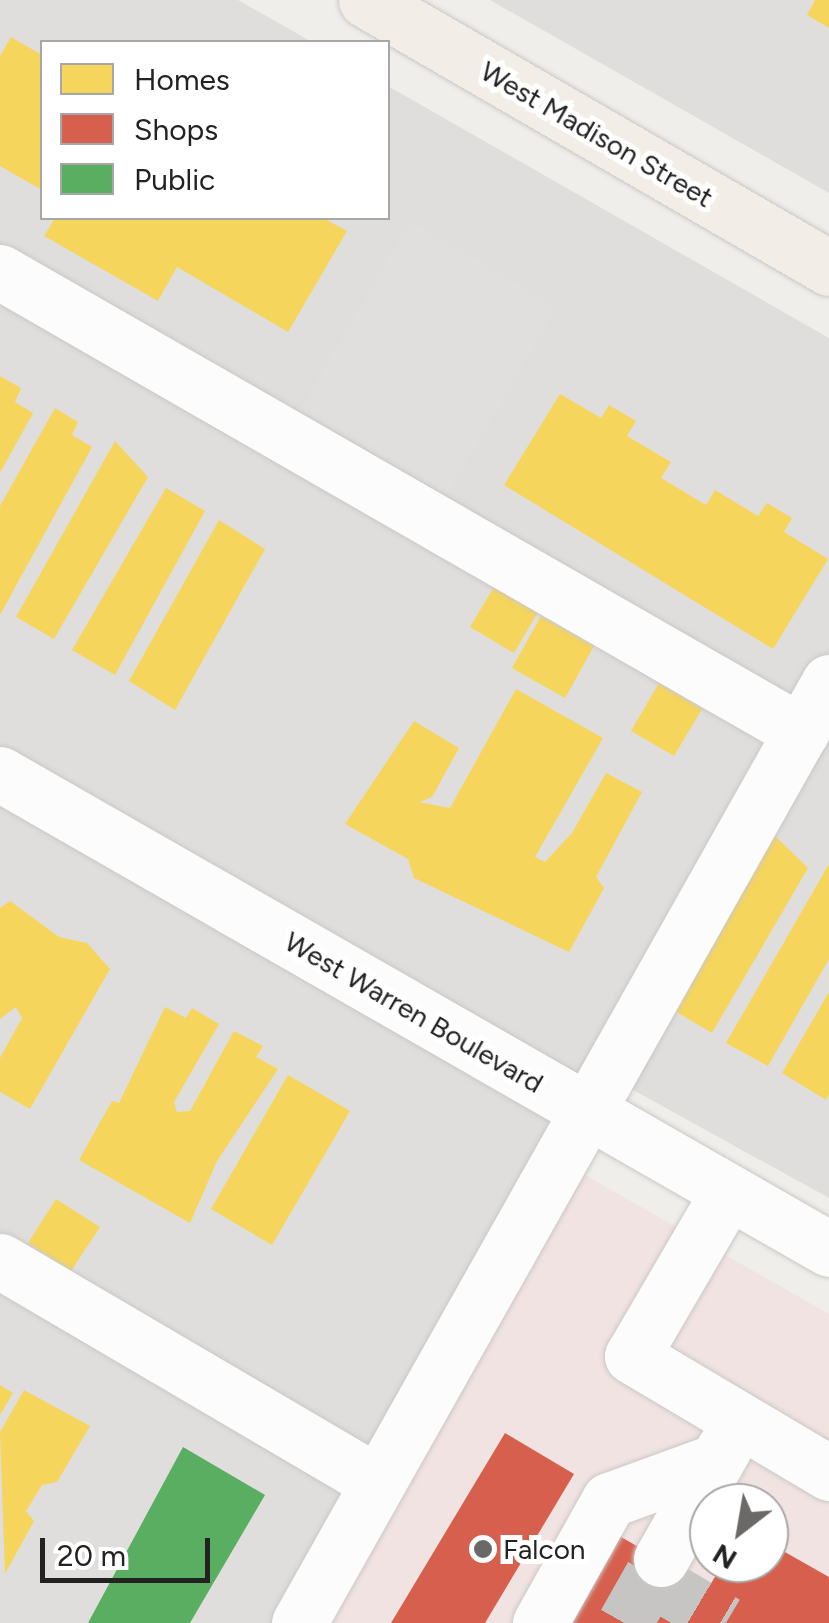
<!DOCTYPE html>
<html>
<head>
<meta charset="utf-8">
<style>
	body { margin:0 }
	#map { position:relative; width:829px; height:1623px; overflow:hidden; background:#f0eeeb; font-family:Figtree,sans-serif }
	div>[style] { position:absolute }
	.residential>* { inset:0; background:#dfdedc }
	.commercial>* { inset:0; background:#f1e3e1 }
	.parking>* { inset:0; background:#e0dfde }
	.homes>* { inset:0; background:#f6d55c }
	.shops>* { inset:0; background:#d6604d }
	.public>* { inset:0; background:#5aae61 }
	.minor-tunnel>* { height:55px; margin-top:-27.5px; transform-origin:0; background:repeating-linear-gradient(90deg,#c7c5c3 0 55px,transparent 0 83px) }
	.roads { filter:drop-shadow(0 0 2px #c9c8c7) drop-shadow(0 0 2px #c9c8c7) }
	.minor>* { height:55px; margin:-27.5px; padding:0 27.5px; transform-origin:27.5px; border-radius:27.5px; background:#fdfcfc }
	.major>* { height:55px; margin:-27.5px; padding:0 27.5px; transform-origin:27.5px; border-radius:27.5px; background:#f3ede7 }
	.dots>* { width:28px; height:28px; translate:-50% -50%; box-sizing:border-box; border:5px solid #fff; border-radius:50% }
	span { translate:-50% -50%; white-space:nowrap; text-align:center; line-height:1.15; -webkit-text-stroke:10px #fff; paint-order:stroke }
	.street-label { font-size:28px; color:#222 }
	.poi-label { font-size:28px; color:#222 }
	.left { translate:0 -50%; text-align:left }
	.legend { position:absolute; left:40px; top:40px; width:350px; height:180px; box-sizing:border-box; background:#fff; border:2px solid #a7a7a7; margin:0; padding:12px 18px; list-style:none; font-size:30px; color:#222 }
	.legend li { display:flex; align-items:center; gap:20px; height:50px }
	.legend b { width:50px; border:2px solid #a7a7a7 }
	.north { position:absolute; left:689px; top:1483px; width:100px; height:100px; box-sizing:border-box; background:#fff; border:2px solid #a7a7a7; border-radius:50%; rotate:211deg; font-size:28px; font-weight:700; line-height:40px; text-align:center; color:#222 }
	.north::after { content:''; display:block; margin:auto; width:35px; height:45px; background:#6a6968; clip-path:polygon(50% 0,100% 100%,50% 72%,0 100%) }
	.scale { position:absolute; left:40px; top:1538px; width:170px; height:45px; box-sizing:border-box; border:5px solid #222; border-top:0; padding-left:12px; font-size:30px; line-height:35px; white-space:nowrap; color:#222; -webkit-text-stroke:8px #fff; paint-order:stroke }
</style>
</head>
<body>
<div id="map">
	<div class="residential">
		<i style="clip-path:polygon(0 0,238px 0,312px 42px,42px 42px,42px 218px,388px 218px,388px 86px,829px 338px,829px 1198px,617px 1081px,325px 1623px,0 1623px)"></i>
		<i style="clip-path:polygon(490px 0,829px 0,829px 193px)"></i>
	</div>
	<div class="commercial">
		<i style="clip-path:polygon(evenodd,571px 1167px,829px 1314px,829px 1623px,325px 1623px,571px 1167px,709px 1503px,769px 1503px,769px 1563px,709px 1563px,709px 1503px)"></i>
	</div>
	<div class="parking">
		<i style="clip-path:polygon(410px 221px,557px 308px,446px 496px,300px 410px)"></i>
	</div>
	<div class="homes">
		<i style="clip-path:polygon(815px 0,829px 0,829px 28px,807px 15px)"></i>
		<i style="clip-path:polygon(11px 37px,42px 55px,42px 190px,0 166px,0 56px)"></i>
		<i style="clip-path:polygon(55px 218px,323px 218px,347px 231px,288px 332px,177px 267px,158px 301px,44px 236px)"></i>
		<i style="clip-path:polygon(0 376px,21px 388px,15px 402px,33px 413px,0 473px)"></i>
		<i style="clip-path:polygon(560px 394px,601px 418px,609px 405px,636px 421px,627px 436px,671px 462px,661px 478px,706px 505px,715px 490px,758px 516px,767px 503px,792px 518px,784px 532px,828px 559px,773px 649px,504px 485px)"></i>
		<i style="clip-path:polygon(55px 408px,78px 422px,72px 435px,92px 447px,0 615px,0 506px)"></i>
		<i style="clip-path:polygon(115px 441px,148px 477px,54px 639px,16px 617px)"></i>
		<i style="clip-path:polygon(166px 488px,205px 511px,115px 675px,72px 650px)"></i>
		<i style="clip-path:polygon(219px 520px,265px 549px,175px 710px,129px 681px)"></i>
		<i style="clip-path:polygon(497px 582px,541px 607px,514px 653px,470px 627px)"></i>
		<i style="clip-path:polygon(541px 616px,594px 646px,565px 698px,512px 668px)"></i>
		<i style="clip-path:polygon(659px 683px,702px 709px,674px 756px,631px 731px)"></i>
		<i style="clip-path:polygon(516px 689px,603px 738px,535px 857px,545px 862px,572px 833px,606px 773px,642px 792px,596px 877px,604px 888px,569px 952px,414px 878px,408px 859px,345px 824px,414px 721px,459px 748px,432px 797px,419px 802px,450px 808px)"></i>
		<i style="clip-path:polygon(772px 833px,808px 868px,712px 1033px,673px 1010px)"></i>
		<i style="clip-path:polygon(829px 864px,829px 959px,768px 1066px,726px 1043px)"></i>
		<i style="clip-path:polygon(10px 901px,59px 937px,87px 943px,110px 969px,30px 1109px,0 1092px,0 1058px,22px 1018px,16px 1007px,0 1019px,0 908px)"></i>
		<i style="clip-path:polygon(829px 992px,829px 1094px,826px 1100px,782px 1073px)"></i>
		<i style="clip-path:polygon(165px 1007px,186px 1018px,192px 1008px,219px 1024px,174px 1102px,177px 1112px,190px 1111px,234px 1031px,263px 1046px,256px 1057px,278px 1069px,217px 1161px,190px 1223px,79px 1160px,112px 1101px,119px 1103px)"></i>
		<i style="clip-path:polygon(288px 1075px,350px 1111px,272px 1245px,211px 1209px)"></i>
		<i style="clip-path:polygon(56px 1199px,100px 1227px,71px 1271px,28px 1243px)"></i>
		<i style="clip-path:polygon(0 1385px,13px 1393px,0 1415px)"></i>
		<i style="clip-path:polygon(24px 1390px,90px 1426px,57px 1482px,42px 1485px,26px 1511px,34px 1521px,5px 1574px,0 1432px)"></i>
	</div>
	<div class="shops">
		<i style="clip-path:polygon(505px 1433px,574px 1474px,485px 1623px,391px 1623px)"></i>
		<i style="clip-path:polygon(614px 1533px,709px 1587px,723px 1563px,769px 1563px,769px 1543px,829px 1577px,829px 1623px,565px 1623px)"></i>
	</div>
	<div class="public">
		<i style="clip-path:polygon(183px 1447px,265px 1495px,190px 1623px,88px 1623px)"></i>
	</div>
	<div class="minor-tunnel">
		<i style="left:650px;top:1578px;width:88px;rotate:30.6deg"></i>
		<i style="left:625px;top:1623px;width:73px;rotate:-60.6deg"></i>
	</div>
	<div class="roads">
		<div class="minor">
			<i style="left:0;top:272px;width:924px;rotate:29.87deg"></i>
			<i style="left:0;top:774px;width:955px;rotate:29.81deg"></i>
			<i style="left:728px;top:1192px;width:190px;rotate:120.3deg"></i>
			<i style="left:632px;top:1356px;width:229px;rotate:30.7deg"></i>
			<i style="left:0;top:1261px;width:438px;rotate:30.4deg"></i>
			<i style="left:661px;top:1559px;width:128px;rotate:-60.4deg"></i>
			<i style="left:299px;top:1623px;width:1080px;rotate:-60.61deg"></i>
			<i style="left:540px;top:1623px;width:141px;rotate:-60.7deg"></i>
			<i style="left:609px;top:1500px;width:114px;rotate:-20deg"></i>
		</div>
		<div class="major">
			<i style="left:366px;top:0;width:535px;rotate:30.06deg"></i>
		</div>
	</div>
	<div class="dots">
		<i style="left:483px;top:1549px;background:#6a6968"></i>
	</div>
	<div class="street-label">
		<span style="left:597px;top:134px;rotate:30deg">West Madison Street</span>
		<span style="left:414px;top:1012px;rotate:30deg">West Warren Boulevard</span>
	</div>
	<div class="poi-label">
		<span class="left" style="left:503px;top:1549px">Falcon</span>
	</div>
	<ul class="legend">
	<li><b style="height:28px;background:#f6d55c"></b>Homes</li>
	<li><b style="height:28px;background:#d6604d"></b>Shops</li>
	<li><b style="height:28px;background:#5aae61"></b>Public</li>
	</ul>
	<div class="north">N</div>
	<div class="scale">20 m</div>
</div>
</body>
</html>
